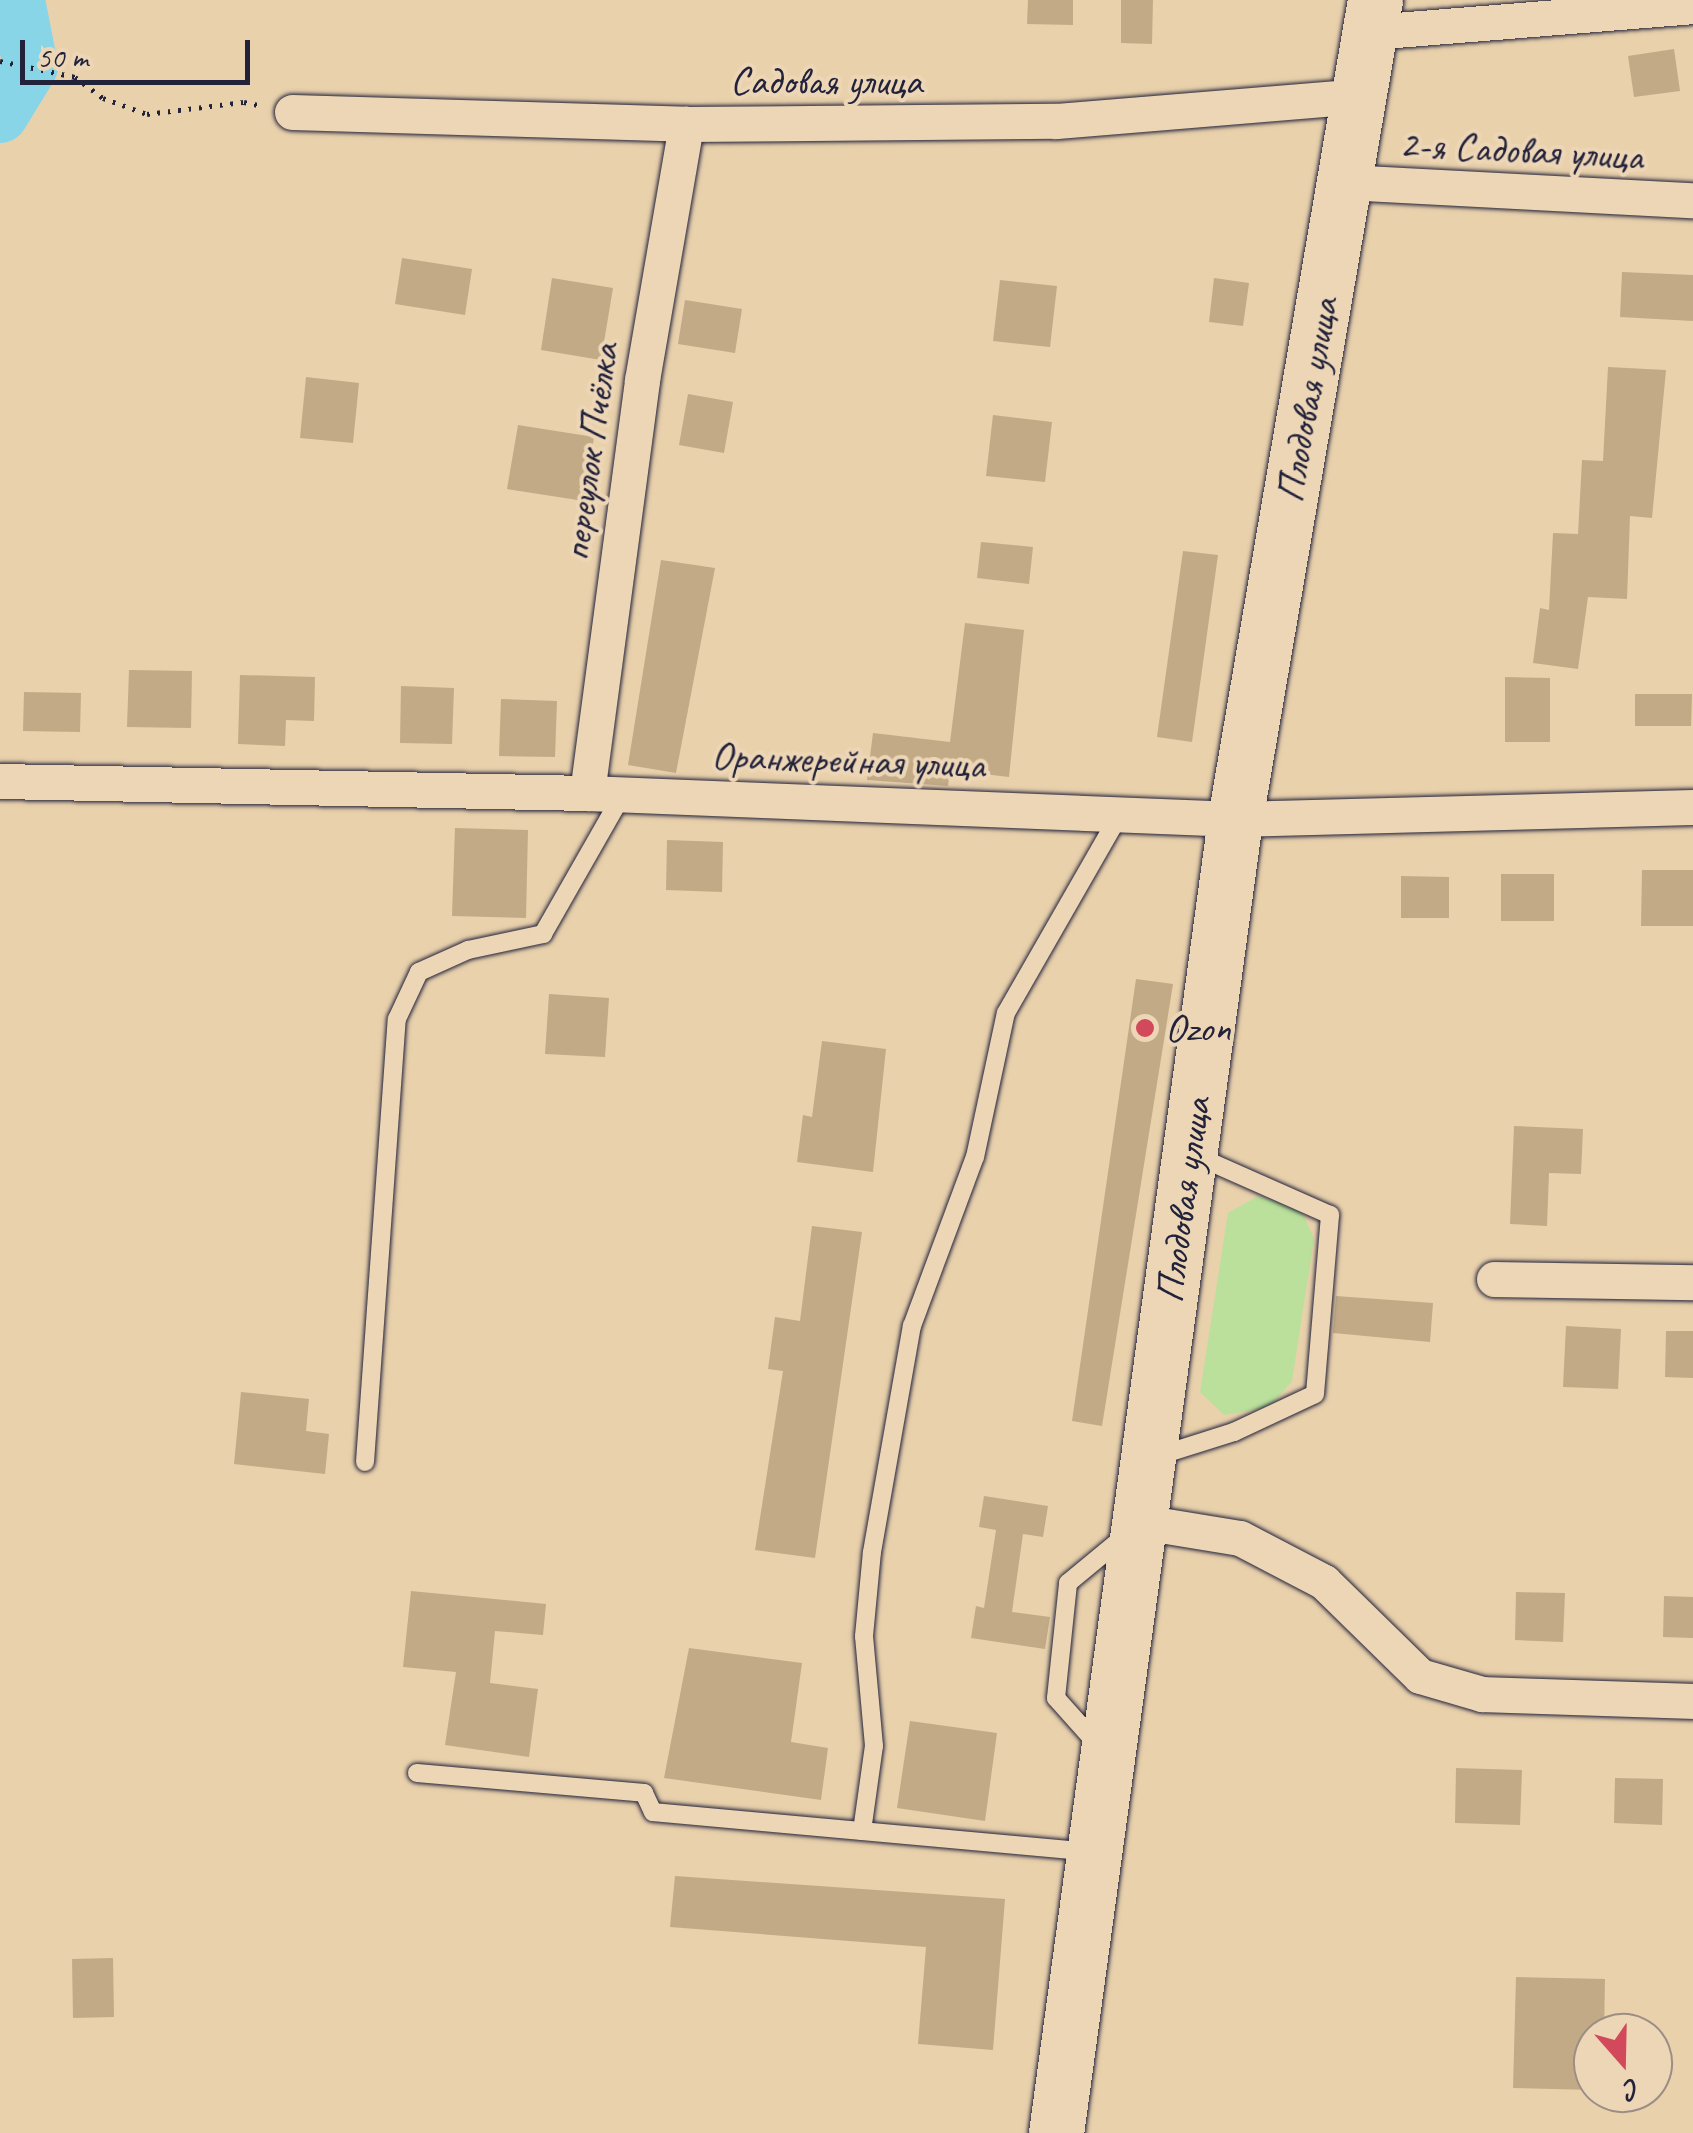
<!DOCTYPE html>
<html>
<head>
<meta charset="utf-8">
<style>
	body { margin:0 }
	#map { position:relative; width:1693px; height:2133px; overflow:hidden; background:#e9d1ac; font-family:Caveat,sans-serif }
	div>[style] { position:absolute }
	.green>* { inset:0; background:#bbe09b }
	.river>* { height:55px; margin:-27.5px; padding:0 27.5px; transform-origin:27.5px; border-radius:27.5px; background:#89d5e8 }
	.building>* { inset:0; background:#c2aa87 }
	.path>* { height:5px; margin-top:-2.5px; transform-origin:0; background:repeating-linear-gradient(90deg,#22223b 0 2.5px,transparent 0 10.5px) }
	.roads { filter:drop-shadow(0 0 2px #22223b) drop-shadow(0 0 2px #22223b) }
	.service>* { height:18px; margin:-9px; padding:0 9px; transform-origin:9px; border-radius:9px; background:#edd6b6 }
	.minor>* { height:35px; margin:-17.5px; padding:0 17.5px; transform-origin:17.5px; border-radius:17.5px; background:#edd6b6 }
	.primary>* { height:55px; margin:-27.5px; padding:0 27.5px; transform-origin:27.5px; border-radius:27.5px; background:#edd6b6 }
	.dots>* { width:28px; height:28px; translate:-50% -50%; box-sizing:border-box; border:5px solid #edd6b6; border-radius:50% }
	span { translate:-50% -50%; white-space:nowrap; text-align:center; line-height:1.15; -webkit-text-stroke:8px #edd6b6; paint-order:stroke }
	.street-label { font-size:40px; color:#22223b }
	.poi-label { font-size:40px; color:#22223b }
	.left { translate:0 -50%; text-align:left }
	.north { position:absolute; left:1573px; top:2013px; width:100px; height:100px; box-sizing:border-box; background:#edd6b6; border:2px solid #9c8e85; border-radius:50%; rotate:160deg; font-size:28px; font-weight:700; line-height:40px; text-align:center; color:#22223b }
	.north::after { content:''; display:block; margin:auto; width:35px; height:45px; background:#d1495b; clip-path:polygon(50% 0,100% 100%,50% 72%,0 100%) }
	.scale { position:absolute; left:20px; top:40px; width:230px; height:45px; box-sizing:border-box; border:5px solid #22223b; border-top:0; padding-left:12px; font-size:30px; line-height:35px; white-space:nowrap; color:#22223b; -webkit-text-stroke:8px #edd6b6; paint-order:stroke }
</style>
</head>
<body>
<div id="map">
	<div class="green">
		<i style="clip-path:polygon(1258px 1196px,1301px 1209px,1314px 1239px,1292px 1381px,1270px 1407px,1224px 1415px,1200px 1392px,1228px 1213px)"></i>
	</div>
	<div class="river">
		<i style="left:0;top:115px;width:57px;rotate:-58.5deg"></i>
		<i style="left:30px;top:66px;width:67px;rotate:-101.1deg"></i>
	</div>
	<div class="building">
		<i style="clip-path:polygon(1028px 0,1073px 0,1073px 25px,1027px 24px)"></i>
		<i style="clip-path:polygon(1121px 0,1153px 0,1152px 44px,1121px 43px)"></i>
		<i style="clip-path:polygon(1674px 49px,1680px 91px,1634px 97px,1628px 56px)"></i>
		<i style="clip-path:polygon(402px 258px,472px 269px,465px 315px,395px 304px)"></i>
		<i style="clip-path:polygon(1622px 272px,1693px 275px,1693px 321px,1620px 317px)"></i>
		<i style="clip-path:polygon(552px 278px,613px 288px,601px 360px,541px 350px)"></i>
		<i style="clip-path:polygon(1214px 278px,1249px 283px,1243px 326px,1209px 322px)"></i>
		<i style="clip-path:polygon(1000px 280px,1057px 286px,1050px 347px,993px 341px)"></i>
		<i style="clip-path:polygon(685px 300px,742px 309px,735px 353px,678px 344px)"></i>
		<i style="clip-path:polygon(1608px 367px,1666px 370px,1652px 518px,1630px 516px,1627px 599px,1588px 597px,1578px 669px,1533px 663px,1540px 608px,1549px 610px,1553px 533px,1578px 534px,1582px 460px,1603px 461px)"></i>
		<i style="clip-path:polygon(306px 377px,359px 383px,353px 443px,300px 438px)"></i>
		<i style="clip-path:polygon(688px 394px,733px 402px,724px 453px,679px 445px)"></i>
		<i style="clip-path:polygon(993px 415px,1052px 422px,1045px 482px,986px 476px)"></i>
		<i style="clip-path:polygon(518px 425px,594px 437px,584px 501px,507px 489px)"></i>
		<i style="clip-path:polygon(981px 542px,1033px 547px,1029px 584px,977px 578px)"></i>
		<i style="clip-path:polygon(1183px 551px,1218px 555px,1192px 742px,1157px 737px)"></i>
		<i style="clip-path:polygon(661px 560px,715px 568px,676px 773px,628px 765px)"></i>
		<i style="clip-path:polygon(965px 623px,1024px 630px,1009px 777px,950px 770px,948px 786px,867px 780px,873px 733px,950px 742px)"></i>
		<i style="clip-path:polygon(129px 670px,192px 671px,191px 728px,127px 727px)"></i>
		<i style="clip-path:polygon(240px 675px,315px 677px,314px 721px,286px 720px,285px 746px,238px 744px)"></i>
		<i style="clip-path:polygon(1505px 677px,1550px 678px,1550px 742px,1505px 742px)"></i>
		<i style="clip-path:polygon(401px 686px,454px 688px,452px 744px,400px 743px)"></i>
		<i style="clip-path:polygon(24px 692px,81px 693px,80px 732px,23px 731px)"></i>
		<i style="clip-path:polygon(1635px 694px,1692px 694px,1691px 726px,1635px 726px)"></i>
		<i style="clip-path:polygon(501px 699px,557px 701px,555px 757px,499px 756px)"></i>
		<i style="clip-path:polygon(455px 828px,528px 830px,526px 918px,452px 916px)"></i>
		<i style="clip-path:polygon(667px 840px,723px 842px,722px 892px,666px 890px)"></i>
		<i style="clip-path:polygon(1642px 870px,1693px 870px,1693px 926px,1641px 926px)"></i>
		<i style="clip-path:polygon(1501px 874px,1554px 874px,1554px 921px,1501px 921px)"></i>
		<i style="clip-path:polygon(1401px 876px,1449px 877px,1449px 918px,1401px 918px)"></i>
		<i style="clip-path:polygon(1136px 979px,1173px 984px,1102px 1426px,1072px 1421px)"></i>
		<i style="clip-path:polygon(549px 994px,609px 998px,605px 1057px,545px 1054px)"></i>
		<i style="clip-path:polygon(822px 1041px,886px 1049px,873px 1172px,797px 1162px,803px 1115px,812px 1117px)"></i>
		<i style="clip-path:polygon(1514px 1126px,1583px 1129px,1581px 1174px,1549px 1173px,1547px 1226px,1510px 1224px)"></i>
		<i style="clip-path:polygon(812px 1226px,862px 1232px,815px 1558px,755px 1550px,783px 1371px,768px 1369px,775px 1317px,800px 1321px)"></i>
		<i style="clip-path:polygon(1336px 1296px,1433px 1303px,1430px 1342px,1333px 1333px)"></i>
		<i style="clip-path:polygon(1566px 1326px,1621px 1329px,1618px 1389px,1563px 1387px)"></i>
		<i style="clip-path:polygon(1666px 1331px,1693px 1331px,1693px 1378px,1665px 1377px)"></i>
		<i style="clip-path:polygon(241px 1392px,309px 1399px,306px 1431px,329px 1434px,325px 1474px,234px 1464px)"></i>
		<i style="clip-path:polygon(984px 1496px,1048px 1506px,1043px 1537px,1023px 1534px,1012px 1612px,1050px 1617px,1045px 1649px,971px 1638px,976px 1606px,984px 1608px,996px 1530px,979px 1527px)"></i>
		<i style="clip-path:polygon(411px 1591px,546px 1604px,543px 1635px,495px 1631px,490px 1683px,538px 1689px,529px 1757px,445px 1745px,456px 1672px,403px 1667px)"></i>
		<i style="clip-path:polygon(1516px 1592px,1565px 1593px,1563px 1642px,1515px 1640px)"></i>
		<i style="clip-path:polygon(1664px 1596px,1693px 1597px,1693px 1638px,1663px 1637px)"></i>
		<i style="clip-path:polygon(689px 1648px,802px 1663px,791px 1742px,828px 1748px,821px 1800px,664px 1778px)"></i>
		<i style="clip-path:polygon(910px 1721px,997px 1733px,985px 1821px,897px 1808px)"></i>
		<i style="clip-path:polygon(1456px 1768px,1522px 1770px,1520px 1825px,1455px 1823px)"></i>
		<i style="clip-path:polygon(1615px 1778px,1663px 1779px,1662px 1825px,1614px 1823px)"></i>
		<i style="clip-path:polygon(675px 1876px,1005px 1899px,993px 2050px,918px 2044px,926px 1947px,670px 1927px)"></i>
		<i style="clip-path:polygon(113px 1958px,114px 2017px,73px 2018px,72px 1959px)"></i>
		<i style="clip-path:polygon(1516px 1977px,1605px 1979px,1604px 2033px,1593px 2033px,1593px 2090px,1513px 2088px)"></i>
	</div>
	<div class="path">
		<i style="left:0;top:61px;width:77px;rotate:12deg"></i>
		<i style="left:75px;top:77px;width:35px;rotate:37deg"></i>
		<i style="left:103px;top:98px;width:47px;rotate:20deg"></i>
		<i style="left:147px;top:114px;width:98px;rotate:-7.1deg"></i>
		<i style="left:244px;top:102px;width:19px;rotate:12deg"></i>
	</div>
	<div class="roads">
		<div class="service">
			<i style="left:1158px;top:1456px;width:80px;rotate:-17.5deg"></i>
			<i style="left:1234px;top:1432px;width:89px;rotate:-25.1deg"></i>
			<i style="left:1315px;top:1394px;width:180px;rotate:-85.2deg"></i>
			<i style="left:1330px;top:1215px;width:145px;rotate:-156.1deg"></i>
			<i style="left:365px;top:1462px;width:444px;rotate:-85.9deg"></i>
			<i style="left:397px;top:1019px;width:52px;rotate:-64.9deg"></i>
			<i style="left:419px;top:972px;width:54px;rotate:-24.2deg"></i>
			<i style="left:468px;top:950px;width:77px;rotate:-12deg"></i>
			<i style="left:543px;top:934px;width:161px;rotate:-60.3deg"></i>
			<i style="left:1098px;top:1745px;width:63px;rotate:-131.8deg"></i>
			<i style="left:1056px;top:1698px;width:116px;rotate:-84deg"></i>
			<i style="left:1068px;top:1583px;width:75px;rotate:-39.6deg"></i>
			<i style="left:417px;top:1773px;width:228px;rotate:5deg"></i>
			<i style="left:644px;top:1793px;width:21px;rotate:65deg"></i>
			<i style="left:653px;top:1812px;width:439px;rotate:5.2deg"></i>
			<i style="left:862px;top:1831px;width:86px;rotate:-82deg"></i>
			<i style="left:874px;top:1746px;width:110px;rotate:-95.2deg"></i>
			<i style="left:864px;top:1636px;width:84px;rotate:-84.6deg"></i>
			<i style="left:872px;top:1552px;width:230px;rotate:-80deg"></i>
			<i style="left:912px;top:1326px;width:180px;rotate:-69.6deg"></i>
			<i style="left:975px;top:1157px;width:147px;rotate:-77.9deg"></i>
			<i style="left:1006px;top:1013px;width:229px;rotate:-60.2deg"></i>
		</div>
		<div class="minor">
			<i style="left:1371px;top:32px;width:323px;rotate:-4.6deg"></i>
			<i style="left:292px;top:112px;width:394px;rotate:1.7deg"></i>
			<i style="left:686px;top:124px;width:370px;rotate:-0.5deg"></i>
			<i style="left:1056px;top:121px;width:305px;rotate:-4.7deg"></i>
			<i style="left:1344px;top:182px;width:349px;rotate:3deg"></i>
			<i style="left:0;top:781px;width:587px;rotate:1.17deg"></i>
			<i style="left:587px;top:793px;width:649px;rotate:2.3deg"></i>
			<i style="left:1235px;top:819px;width:458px;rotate:-1.5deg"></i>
			<i style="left:587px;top:793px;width:417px;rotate:-82.4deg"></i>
			<i style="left:642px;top:380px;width:260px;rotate:-80.2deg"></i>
			<i style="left:1494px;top:1279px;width:199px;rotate:0.9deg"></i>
			<i style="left:1142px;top:1522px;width:99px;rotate:9.3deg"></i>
			<i style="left:1240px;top:1538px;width:95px;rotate:27.6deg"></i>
			<i style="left:1324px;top:1582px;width:134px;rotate:44.4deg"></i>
			<i style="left:1420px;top:1676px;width:65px;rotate:16.2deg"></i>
			<i style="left:1482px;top:1694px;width:211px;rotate:1.9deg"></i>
		</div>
		<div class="primary">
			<i style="left:1056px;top:2133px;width:1326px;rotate:-82.24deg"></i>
			<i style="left:1235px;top:819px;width:831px;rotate:-80.3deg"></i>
		</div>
	</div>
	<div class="dots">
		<i style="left:1145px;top:1028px;background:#d1495b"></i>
	</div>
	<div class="street-label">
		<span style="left:826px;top:81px">Садовая улица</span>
		<span style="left:1521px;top:150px;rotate:3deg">2-я Садовая улица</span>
		<span style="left:1307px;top:400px;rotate:-80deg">Плодовая улица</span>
		<span style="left:590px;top:452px;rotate:-82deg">переулок Пчёлка</span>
		<span style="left:848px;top:760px;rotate:2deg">Оранжерейная улица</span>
		<span style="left:1183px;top:1200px;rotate:-82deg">Плодовая улица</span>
	</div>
	<div class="poi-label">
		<span class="left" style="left:1165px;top:1028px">Ozon</span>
	</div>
	<div class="north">С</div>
	<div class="scale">50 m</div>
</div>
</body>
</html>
